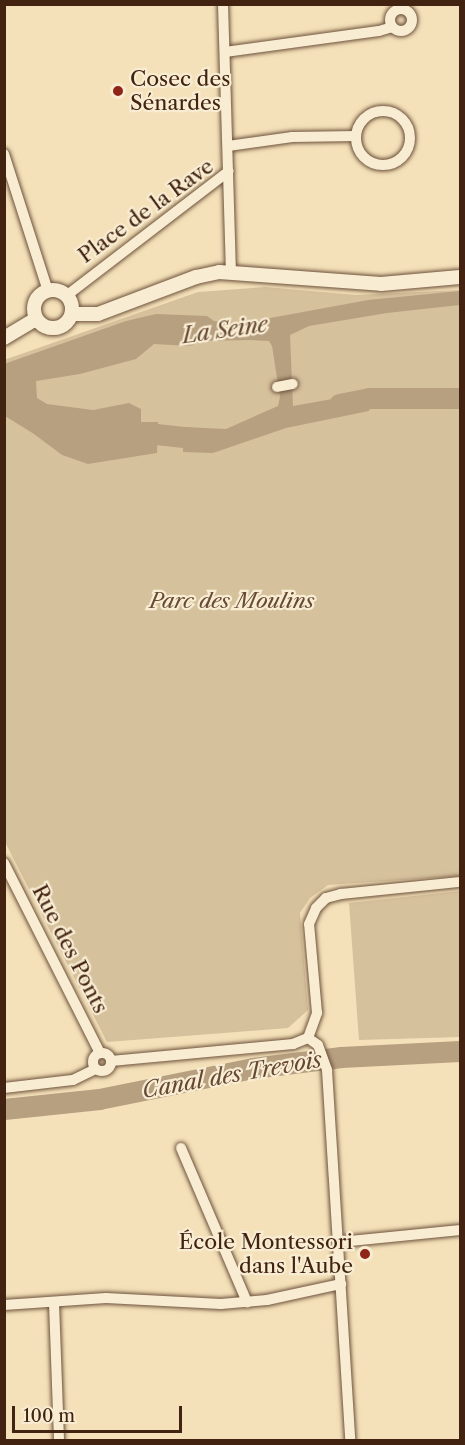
<!DOCTYPE html>
<html>
<head>
<meta charset="utf-8">
<style>
	body { margin:0 }
	#map { position:relative; width:465px; height:1445px; overflow:hidden; background:#f4e1b9; font-family:"Libre Caslon Text",serif }
	div>[style] { position:absolute }
	.green>* { inset:0; background:#d6c19d }
	.water>* { inset:0; background:#b7a080 }
	.river>* { height:21px; margin:-10.5px; padding:0 10.5px; transform-origin:10.5px; border-radius:10.5px; background:#b7a080 }
	.roads { filter:drop-shadow(0 0 2px #6e523c) drop-shadow(0 0 2px #6e523c) }
	.minor>* { height:10px; margin:-5px; padding:0 5px; transform-origin:5px; border-radius:5px; background:#f8ecd2 }
	.minor>.ring { margin:-5px; padding:0; box-sizing:content-box; background:none; border:10px solid #f8ecd2; border-radius:50% }
	.tertiary>* { height:14px; margin:-7px; padding:0 7px; transform-origin:7px; border-radius:7px; background:#f8ecd2 }
	.tertiary>.ring { margin:-7px; padding:0; box-sizing:content-box; background:none; border:14px solid #f8ecd2; border-radius:50% }
	.dots>* { width:16px; height:16px; translate:-50% -50%; box-sizing:border-box; border:3px solid #f8ecd2; border-radius:50% }
	span { translate:-50% -50%; white-space:nowrap; text-align:center; line-height:1.15; -webkit-text-stroke:4.5px #f8ecd2; paint-order:stroke }
	.poi-label { font-size:21px; color:#422312 }
	.left { translate:0 -50%; text-align:left }
	.right { translate:-100% -50%; text-align:right }
	.street-label { font-size:21px; color:#422312 }
	.park-label { font-size:21px; color:#674a35; font-style:italic }
	.water-label { font-size:22px; color:#654833; font-style:italic }
	.frame { position:absolute; inset:0; border:6px solid #422312; pointer-events:none }
	.scale { position:absolute; left:12px; top:1406px; width:170px; height:27px; box-sizing:border-box; border:3px solid #422312; border-top:0; padding-left:8px; font-size:18px; line-height:21px; white-space:nowrap; color:#422312; -webkit-text-stroke:4px #f8ecd2; paint-order:stroke }
</style>
</head>
<body>
<div id="map">
	<div class="green">
		<i style="clip-path:polygon(265px 287px,356px 295px,460px 290px,460px 876px,328px 885px,310px 898px,300px 913px,308px 1010px,288px 1028px,107px 1042px,5px 842px,4px 360px,198px 292px)"></i>
		<i style="clip-path:polygon(460px 891px,460px 1037px,359px 1040px,349px 903px)"></i>
	</div>
	<div class="water">
		<i style="clip-path:polygon(460px 291px,460px 305px,387px 313px,309px 326px,290px 335px,293px 406px,366px 393px,369px 411px,286px 428px,213px 453px,183px 452px,184px 427px,226px 429px,278px 406px,280px 397px,272px 346px,269px 341px,249px 340px,206px 341px,189px 346px,154px 344px,136px 359px,80px 374px,36px 381px,37px 398px,47px 404px,93px 410px,129px 403px,141px 409px,141px 422px,158px 422px,157px 453px,88px 464px,62px 455px,34px 434px,5px 416px,4px 364px,126px 321px,156px 314px,207px 316px,214px 321px,229px 323px,254px 321px,368px 300px)"></i>
	</div>
	<div class="river">
		<i style="left:339px;top:404px;width:31px;rotate:-11deg"></i>
		<i style="left:369px;top:398px;width:91px"></i>
		<i style="left:129px;top:431px;width:82px;rotate:6.3deg"></i>
		<i style="left:4px;top:1109px;width:96px;rotate:-6deg"></i>
		<i style="left:99px;top:1099px;width:157px;rotate:-11.4deg"></i>
		<i style="left:253px;top:1068px;width:89px;rotate:-7.1deg"></i>
		<i style="left:341px;top:1057px;width:119px;rotate:-2.9deg"></i>
	</div>
	<div class="roads">
		<div class="minor">
			<i style="left:223px;top:4px;width:269px;rotate:88.3deg"></i>
			<i class="ring" style="left:390px;top:9px;width:12px;height:12px"></i>
			<i style="left:225px;top:52px;width:155px;rotate:-7.8deg"></i>
			<i style="left:379px;top:31px;width:14px;rotate:-17deg"></i>
			<i class="ring" style="left:356px;top:111px;width:44px;height:44px"></i>
			<i style="left:228px;top:146px;width:65px;rotate:-8deg"></i>
			<i style="left:292px;top:137px;width:64px;rotate:-0.9deg"></i>
			<i style="left:4px;top:154px;width:144px;rotate:72.2deg"></i>
			<i style="left:66px;top:296px;width:205px;rotate:-37.5deg"></i>
			<i style="left:277px;top:387px;width:16px;rotate:-11deg"></i>
			<i style="left:4px;top:863px;width:213px;rotate:63.2deg"></i>
			<i style="left:308px;top:1038px;width:12px;rotate:35deg"></i>
			<i style="left:318px;top:1045px;width:27px;rotate:70deg"></i>
			<i style="left:327px;top:1070px;width:371px;rotate:86.4deg"></i>
			<i style="left:308px;top:1038px;width:27px;rotate:-70deg"></i>
			<i style="left:317px;top:1013px;width:89px;rotate:-95.1deg"></i>
			<i style="left:309px;top:924px;width:17px;rotate:-66deg"></i>
			<i style="left:316px;top:908px;width:14px;rotate:-45deg"></i>
			<i style="left:326px;top:898px;width:16px;rotate:-15deg"></i>
			<i style="left:341px;top:894px;width:120px;rotate:-5.8deg"></i>
			<i class="ring" style="left:93px;top:1053px;width:8px;height:8px"></i>
			<i style="left:111px;top:1061px;width:183px;rotate:-5.3deg"></i>
			<i style="left:293px;top:1044px;width:16px;rotate:-22deg"></i>
			<i style="left:4px;top:1088px;width:69px;rotate:-6.6deg"></i>
			<i style="left:73px;top:1080px;width:25px;rotate:-26deg"></i>
			<i style="left:181px;top:1148px;width:168px;rotate:66.8deg"></i>
			<i style="left:340px;top:1242px;width:121px;rotate:-5.7deg"></i>
			<i style="left:54px;top:1303px;width:137px;rotate:87.9deg"></i>
			<i style="left:4px;top:1305px;width:102px;rotate:-3.9deg"></i>
			<i style="left:106px;top:1298px;width:115px;rotate:3deg"></i>
			<i style="left:221px;top:1304px;width:46px;rotate:-5deg"></i>
			<i style="left:267px;top:1300px;width:76px;rotate:-12.2deg"></i>
		</div>
		<div class="tertiary">
			<i class="ring" style="left:34px;top:290px;width:24px;height:24px"></i>
			<i style="left:72px;top:314px;width:26px"></i>
			<i style="left:98px;top:314px;width:105px;rotate:-20.7deg"></i>
			<i style="left:196px;top:277px;width:24px;rotate:-12deg"></i>
			<i style="left:219px;top:272px;width:162px;rotate:4.2deg"></i>
			<i style="left:381px;top:284px;width:79px;rotate:-5.1deg"></i>
			<i style="left:4px;top:338px;width:37px;rotate:-31deg"></i>
		</div>
	</div>
	<div class="dots">
		<i style="left:118px;top:91px;background:#8f2418"></i>
		<i style="left:365px;top:1254px;background:#8f2418"></i>
	</div>
	<div class="poi-label">
		<span class="left" style="left:130px;top:91px">Cosec des<br>Sénardes</span>
		<span class="right" style="left:353px;top:1254px">École Montessori<br>dans l'Aube</span>
	</div>
	<div class="street-label">
		<span style="left:146px;top:211px;rotate:-36deg">Place de la Rave</span>
		<span style="left:70px;top:949px;rotate:63deg">Rue des Ponts</span>
	</div>
	<div class="park-label">
		<span style="left:232px;top:601px">Parc des Moulins</span>
	</div>
	<div class="water-label">
		<span style="left:225px;top:330px;rotate:-8deg">La Seine</span>
		<span style="left:232px;top:1075px;rotate:-10deg">Canal des Trevois</span>
	</div>
	<div class="frame"></div>
	<div class="scale">100 m</div>
</div>
</body>
</html>
